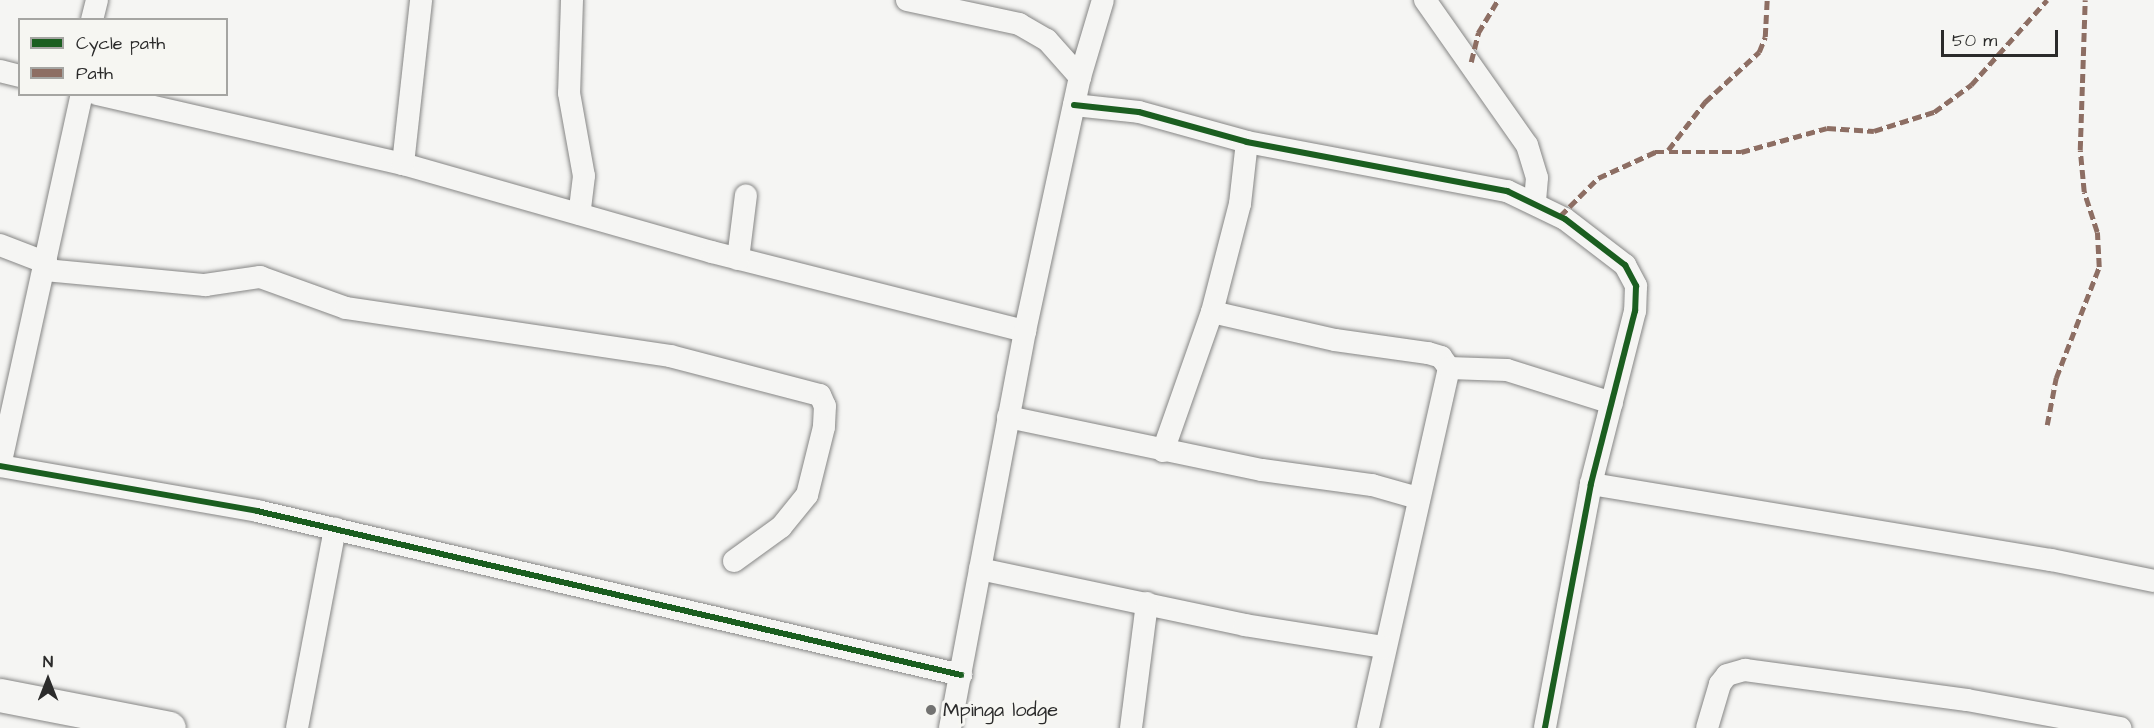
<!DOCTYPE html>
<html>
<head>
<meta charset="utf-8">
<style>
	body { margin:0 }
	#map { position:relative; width:2154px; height:728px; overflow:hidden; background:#f5f5f3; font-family:"Architects Daughter",sans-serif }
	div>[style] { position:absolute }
	.roads { filter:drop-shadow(0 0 2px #868685) drop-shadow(0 0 2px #868685) }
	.minor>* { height:22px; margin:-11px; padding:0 11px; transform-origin:11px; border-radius:11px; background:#f5f5f3 }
	.highway>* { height:33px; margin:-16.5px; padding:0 16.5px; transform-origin:16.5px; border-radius:16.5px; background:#f5f5f3 }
	.quiet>* { height:4.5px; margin-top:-2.25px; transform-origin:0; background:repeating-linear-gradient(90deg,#8d6e63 0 9px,transparent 0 13.5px) }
	.cycleway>* { height:6px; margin:-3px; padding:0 3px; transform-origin:3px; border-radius:3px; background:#1b5e20 }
	.dots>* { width:16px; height:16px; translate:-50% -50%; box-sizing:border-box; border:3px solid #f6f6f2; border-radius:50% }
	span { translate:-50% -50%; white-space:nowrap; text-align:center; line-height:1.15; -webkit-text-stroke:6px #f6f6f2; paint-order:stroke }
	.poi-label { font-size:20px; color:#2b2b2b }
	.left { translate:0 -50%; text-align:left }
	.legend { position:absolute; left:18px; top:18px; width:210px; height:78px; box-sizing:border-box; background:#f6f6f2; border:2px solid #a5a5a2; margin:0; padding:8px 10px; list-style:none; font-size:18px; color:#2b2b2b }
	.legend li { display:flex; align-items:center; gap:12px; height:30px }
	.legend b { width:30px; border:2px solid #a5a5a2 }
	.north { position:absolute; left:18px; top:650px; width:60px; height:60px; -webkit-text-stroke:4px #f6f6f2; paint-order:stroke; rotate:0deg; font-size:16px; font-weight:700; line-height:24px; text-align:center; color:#2b2b2b }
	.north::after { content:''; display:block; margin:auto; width:21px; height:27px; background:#2b2b2b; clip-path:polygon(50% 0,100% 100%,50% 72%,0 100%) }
	.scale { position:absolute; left:1941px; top:30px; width:117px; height:27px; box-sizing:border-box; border:3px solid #2b2b2b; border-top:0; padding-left:8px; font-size:18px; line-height:21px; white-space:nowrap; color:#2b2b2b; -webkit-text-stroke:4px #f6f6f2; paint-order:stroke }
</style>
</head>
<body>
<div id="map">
	<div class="roads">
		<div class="minor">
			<i style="left:572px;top:0;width:93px;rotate:91.8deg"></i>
			<i style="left:569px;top:93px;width:84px;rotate:79.8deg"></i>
			<i style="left:584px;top:176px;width:38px;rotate:97deg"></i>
			<i style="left:907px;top:0;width:115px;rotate:12.1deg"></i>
			<i style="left:1019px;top:24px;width:32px;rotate:30deg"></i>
			<i style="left:1047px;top:40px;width:50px;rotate:48.3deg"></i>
			<i style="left:1425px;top:0;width:177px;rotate:54.9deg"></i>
			<i style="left:1527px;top:145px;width:34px;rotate:73deg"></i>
			<i style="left:1537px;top:178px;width:24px;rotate:95deg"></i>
			<i style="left:92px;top:20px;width:21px;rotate:-76deg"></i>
			<i style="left:0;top:71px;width:21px;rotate:14deg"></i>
			<i style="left:97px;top:94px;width:314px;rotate:12.9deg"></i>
			<i style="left:403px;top:164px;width:321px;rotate:15.9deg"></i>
			<i style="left:712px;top:252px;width:323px;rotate:14.2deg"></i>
			<i style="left:1074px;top:105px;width:65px;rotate:6.1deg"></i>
			<i style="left:1139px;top:112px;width:112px;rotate:15.5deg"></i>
			<i style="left:1247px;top:142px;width:265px;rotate:10.7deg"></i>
			<i style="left:1507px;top:191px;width:64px;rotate:25.8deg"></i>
			<i style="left:1565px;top:219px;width:76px;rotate:37.5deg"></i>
			<i style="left:1625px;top:265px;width:24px;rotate:62deg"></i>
			<i style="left:1636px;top:286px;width:25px;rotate:92deg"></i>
			<i style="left:1635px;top:311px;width:179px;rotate:104.3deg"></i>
			<i style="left:1591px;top:484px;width:248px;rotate:100.7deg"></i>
			<i style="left:403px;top:164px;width:165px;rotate:-83.7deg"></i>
			<i style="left:0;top:245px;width:50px;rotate:21deg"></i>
			<i style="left:738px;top:259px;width:64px;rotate:-82.9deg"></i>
			<i style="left:45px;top:270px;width:161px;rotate:5.4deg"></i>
			<i style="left:205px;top:285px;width:56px;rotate:-8.3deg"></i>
			<i style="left:260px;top:277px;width:91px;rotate:19.8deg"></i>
			<i style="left:346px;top:308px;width:328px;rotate:8.4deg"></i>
			<i style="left:670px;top:356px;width:155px;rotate:14.6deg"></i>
			<i style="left:820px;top:395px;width:12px;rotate:66deg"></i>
			<i style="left:825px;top:406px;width:21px;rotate:93deg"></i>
			<i style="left:824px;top:427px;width:70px;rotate:104deg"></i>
			<i style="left:807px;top:495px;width:41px;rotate:129.1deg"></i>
			<i style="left:781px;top:527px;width:58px;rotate:144.1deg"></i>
			<i style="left:1212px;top:312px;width:126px;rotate:12.8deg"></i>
			<i style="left:1335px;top:340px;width:94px;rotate:8deg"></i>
			<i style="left:1428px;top:353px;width:14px;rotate:17deg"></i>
			<i style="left:1441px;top:357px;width:14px;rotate:54deg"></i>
			<i style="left:1449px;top:368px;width:369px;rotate:102.7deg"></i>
			<i style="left:1449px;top:368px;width:58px;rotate:2deg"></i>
			<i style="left:1507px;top:370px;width:110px;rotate:17.4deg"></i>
			<i style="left:1008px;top:417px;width:259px;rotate:11.8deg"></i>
			<i style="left:1262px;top:470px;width:111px;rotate:7.8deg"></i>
			<i style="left:1372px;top:485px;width:48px;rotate:15.8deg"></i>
			<i style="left:1163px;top:451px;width:147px;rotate:-70.6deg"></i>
			<i style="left:1212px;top:312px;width:112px;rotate:-75.5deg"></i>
			<i style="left:1240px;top:204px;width:62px;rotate:-83.6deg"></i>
			<i style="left:0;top:466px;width:261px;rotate:9.9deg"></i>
			<i style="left:257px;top:511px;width:723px;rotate:13.11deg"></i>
			<i style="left:0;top:466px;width:381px;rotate:-77.6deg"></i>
			<i style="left:1591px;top:484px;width:466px;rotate:9.4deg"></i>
			<i style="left:2051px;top:560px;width:105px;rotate:11.5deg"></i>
			<i style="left:980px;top:569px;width:271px;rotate:11.9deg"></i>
			<i style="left:1245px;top:625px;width:141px;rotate:9deg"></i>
			<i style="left:297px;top:728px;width:203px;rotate:-79.2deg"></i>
			<i style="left:950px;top:728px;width:404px;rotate:-79.3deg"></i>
			<i style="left:1025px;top:331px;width:260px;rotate:-77.8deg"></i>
			<i style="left:1080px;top:77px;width:80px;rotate:-73.4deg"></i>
			<i style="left:1131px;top:728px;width:126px;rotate:-82.7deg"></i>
			<i style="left:1707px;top:728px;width:46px;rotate:-73.5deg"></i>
			<i style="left:1720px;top:684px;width:11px;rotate:-52deg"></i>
			<i style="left:1727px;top:675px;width:19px;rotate:-16deg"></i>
			<i style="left:1745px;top:670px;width:224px;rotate:7.7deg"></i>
			<i style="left:1967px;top:700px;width:156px;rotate:10.4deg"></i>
		</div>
		<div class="highway">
			<i style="left:0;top:695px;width:172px;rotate:11deg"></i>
		</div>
	</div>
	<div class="quiet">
		<i style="left:1471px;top:62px;width:30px;rotate:-76deg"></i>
		<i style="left:1478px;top:33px;width:39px;rotate:-59deg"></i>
		<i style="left:1668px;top:150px;width:61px;rotate:-52.4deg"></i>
		<i style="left:1705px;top:102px;width:74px;rotate:-42.8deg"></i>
		<i style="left:1759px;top:52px;width:16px;rotate:-68deg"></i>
		<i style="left:1765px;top:37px;width:37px;rotate:-87deg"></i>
		<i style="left:1560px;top:216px;width:54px;rotate:-45deg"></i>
		<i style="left:1598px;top:178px;width:63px;rotate:-24.5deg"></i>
		<i style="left:1655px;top:152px;width:86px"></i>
		<i style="left:1741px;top:152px;width:89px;rotate:-15.6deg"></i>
		<i style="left:1827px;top:128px;width:47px;rotate:3.7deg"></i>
		<i style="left:1874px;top:131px;width:63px;rotate:-17.6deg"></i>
		<i style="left:1934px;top:112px;width:46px;rotate:-36.1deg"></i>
		<i style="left:1971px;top:85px;width:114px;rotate:-48.2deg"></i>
		<i style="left:2047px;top:425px;width:48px;rotate:-79.2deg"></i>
		<i style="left:2056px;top:378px;width:119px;rotate:-68.8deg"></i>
		<i style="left:2099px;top:267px;width:35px;rotate:-93deg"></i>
		<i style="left:2097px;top:232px;width:42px;rotate:-108deg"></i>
		<i style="left:2084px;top:192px;width:42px;rotate:-95.4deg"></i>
		<i style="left:2080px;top:150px;width:150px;rotate:-88.1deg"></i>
	</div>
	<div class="cycleway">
		<i style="left:1074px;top:105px;width:65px;rotate:6.1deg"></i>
		<i style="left:1139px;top:112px;width:112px;rotate:15.5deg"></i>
		<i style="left:1247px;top:142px;width:265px;rotate:10.7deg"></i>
		<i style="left:1507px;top:191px;width:64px;rotate:25.8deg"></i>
		<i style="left:1565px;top:219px;width:76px;rotate:37.5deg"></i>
		<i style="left:1625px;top:265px;width:24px;rotate:62deg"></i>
		<i style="left:1636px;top:286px;width:25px;rotate:92deg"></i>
		<i style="left:1635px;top:311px;width:179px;rotate:104.3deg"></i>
		<i style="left:1591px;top:484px;width:248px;rotate:100.7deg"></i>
		<i style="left:0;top:466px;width:261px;rotate:9.9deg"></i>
		<i style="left:257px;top:511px;width:723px;rotate:13.11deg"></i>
	</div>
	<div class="dots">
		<i style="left:931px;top:710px;background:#727271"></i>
	</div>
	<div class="poi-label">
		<span class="left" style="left:943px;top:710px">Mpinga lodge</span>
	</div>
	<ul class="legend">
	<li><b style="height:8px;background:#1b5e20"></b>Cycle path</li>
	<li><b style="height:8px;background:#8d6e63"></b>Path</li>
	</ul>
	<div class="north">N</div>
	<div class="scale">50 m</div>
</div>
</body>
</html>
